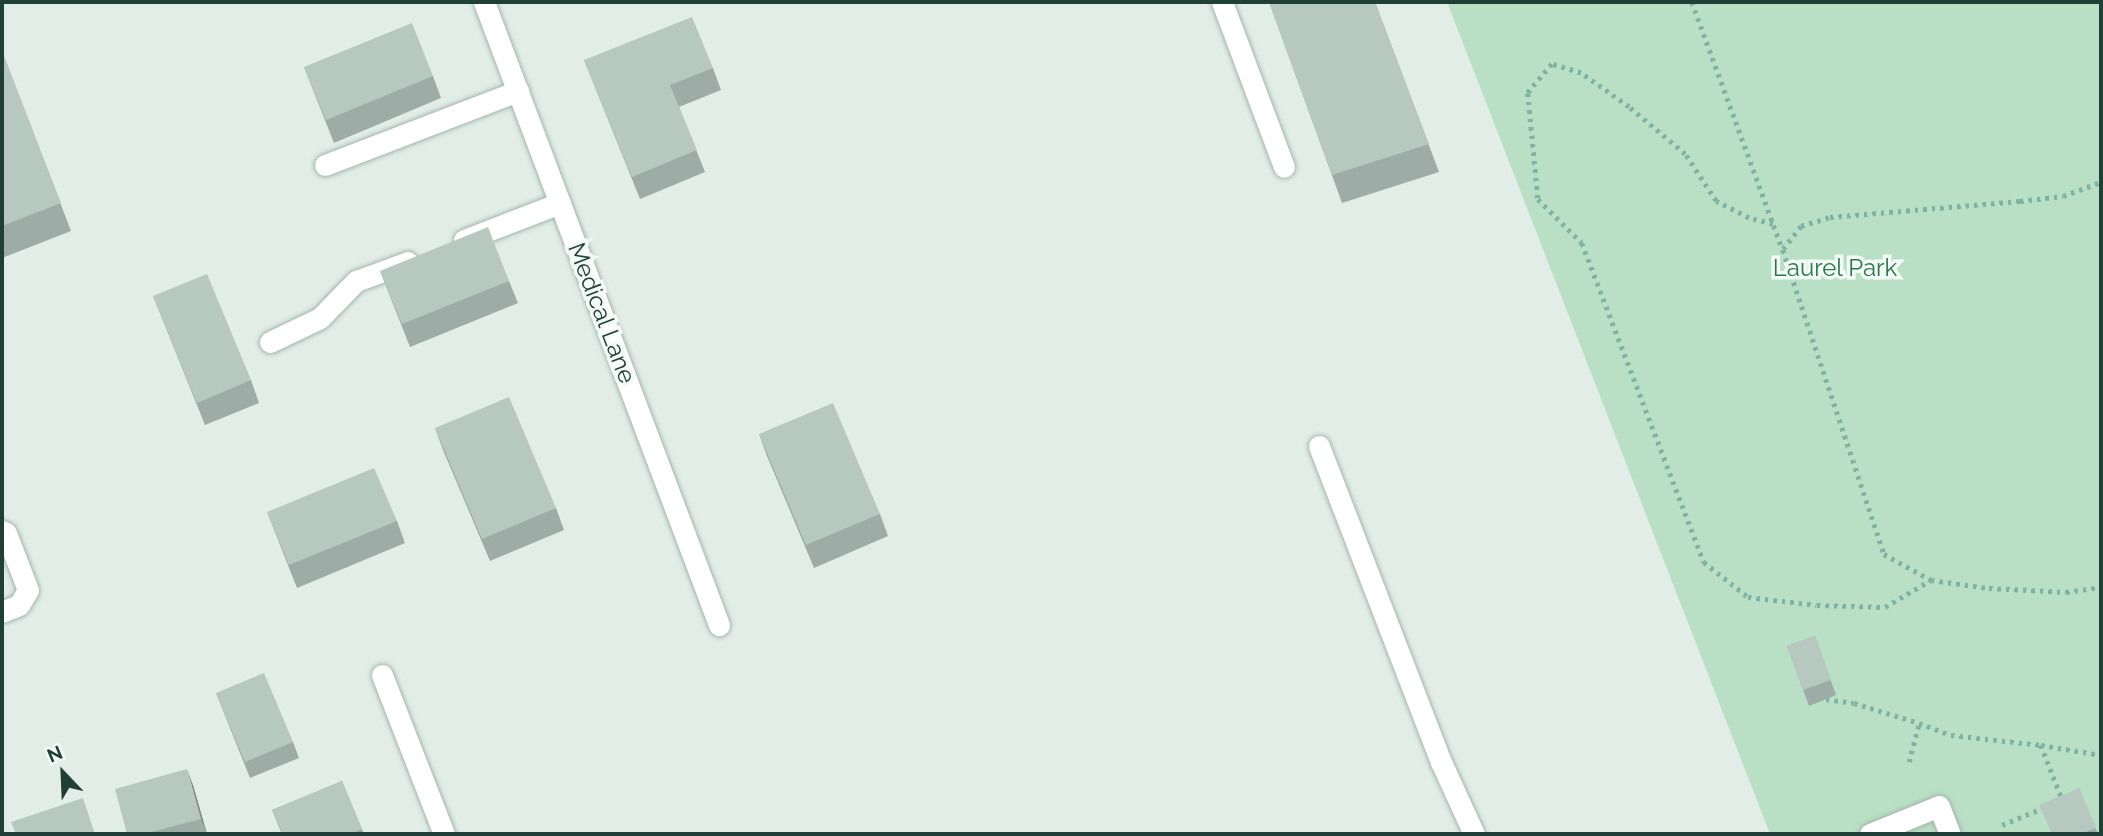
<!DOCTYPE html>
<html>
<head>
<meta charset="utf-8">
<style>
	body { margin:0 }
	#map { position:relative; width:2103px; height:836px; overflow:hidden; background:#e2ede8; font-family:Raleway,sans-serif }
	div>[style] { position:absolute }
	.green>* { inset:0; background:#b9e0c4 }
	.path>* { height:4.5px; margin-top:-2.25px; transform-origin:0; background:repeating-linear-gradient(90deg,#80b3a4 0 3.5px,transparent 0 8.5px) }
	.roads { filter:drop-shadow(0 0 2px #a4b5af) drop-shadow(0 0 2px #a4b5af) }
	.minor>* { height:21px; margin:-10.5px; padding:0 10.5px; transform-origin:10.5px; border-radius:10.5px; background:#fff }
	.wall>* { inset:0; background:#9daca6 }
	.shaded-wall>* { inset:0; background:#808c87 }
	.building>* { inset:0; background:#b7c8c1 }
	span { translate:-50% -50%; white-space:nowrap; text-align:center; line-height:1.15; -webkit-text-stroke:7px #f3f9f6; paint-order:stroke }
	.park-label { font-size:24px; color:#287948 }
	.street-label { font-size:24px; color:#203f37 }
	.frame { position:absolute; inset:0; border:4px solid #203f37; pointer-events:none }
	.north { position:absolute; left:28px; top:738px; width:70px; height:70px; -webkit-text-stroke:5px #f3f9f6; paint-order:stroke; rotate:337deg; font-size:19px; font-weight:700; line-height:28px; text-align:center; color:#203f37 }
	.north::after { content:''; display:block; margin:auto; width:24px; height:32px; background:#203f37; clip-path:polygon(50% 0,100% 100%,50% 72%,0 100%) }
</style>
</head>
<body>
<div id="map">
	<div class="green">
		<i style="clip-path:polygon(1447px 2px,2101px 2px,2101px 834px,1770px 834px)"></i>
	</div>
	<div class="path">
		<i style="left:1692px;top:2px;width:264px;rotate:69.9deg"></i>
		<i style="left:1783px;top:250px;width:320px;rotate:71.6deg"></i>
		<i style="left:1884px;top:554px;width:54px;rotate:29deg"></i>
		<i style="left:1931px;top:580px;width:59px;rotate:7.9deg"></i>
		<i style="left:1989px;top:588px;width:77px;rotate:3deg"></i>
		<i style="left:2066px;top:592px;width:35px;rotate:-8deg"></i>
		<i style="left:1773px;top:224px;width:25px;rotate:-166deg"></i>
		<i style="left:1749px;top:218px;width:37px;rotate:-153deg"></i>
		<i style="left:1716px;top:201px;width:56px;rotate:-123.4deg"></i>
		<i style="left:1685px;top:154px;width:73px;rotate:-140deg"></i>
		<i style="left:1629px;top:107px;width:59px;rotate:-144.7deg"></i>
		<i style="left:1581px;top:73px;width:30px;rotate:-163deg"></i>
		<i style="left:1552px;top:64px;width:38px;rotate:130deg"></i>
		<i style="left:1528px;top:93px;width:106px;rotate:84.6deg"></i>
		<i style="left:1538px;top:199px;width:62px;rotate:45deg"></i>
		<i style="left:1582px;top:243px;width:342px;rotate:69.1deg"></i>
		<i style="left:1704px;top:562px;width:56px;rotate:38.5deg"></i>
		<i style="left:1748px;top:597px;width:69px;rotate:6.6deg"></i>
		<i style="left:1817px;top:605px;width:68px;rotate:1.7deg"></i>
		<i style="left:1885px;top:607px;width:53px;rotate:-30.4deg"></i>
		<i style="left:1783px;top:249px;width:29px;rotate:-52deg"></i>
		<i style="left:1801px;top:226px;width:30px;rotate:-17deg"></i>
		<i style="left:1830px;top:217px;width:191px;rotate:-4.8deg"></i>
		<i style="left:2020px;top:201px;width:43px;rotate:-6.6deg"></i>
		<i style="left:2063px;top:196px;width:40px;rotate:-20.2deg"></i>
		<i style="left:1826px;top:699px;width:28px;rotate:8deg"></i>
		<i style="left:1854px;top:703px;width:68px;rotate:17.1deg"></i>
		<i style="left:2041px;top:745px;width:61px;rotate:9.5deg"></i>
		<i style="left:1909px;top:762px;width:40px;rotate:-75.6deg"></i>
		<i style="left:1919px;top:723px;width:34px;rotate:21deg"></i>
		<i style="left:1951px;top:735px;width:91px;rotate:6.3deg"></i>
		<i style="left:2041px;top:745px;width:58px;rotate:68.7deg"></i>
		<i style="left:2002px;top:825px;width:47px;rotate:-22.7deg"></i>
	</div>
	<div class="roads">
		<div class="minor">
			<i style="left:484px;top:2px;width:666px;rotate:69.33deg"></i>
			<i style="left:1222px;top:2px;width:176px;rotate:69.4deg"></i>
			<i style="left:325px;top:165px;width:207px;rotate:-21deg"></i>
			<i style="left:464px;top:240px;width:103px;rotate:-21.1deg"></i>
			<i style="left:270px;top:342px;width:55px;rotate:-25.6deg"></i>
			<i style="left:320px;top:318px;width:52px;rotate:-45.8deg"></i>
			<i style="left:356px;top:281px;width:55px;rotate:-20.1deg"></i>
			<i style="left:1319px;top:446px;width:339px;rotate:68.9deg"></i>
			<i style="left:1441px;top:762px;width:79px;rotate:65.4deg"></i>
			<i style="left:2px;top:531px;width:4px;rotate:27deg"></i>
			<i style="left:6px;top:533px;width:61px;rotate:68.9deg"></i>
			<i style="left:28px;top:590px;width:17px;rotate:121deg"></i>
			<i style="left:19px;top:605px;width:18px;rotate:158deg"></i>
			<i style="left:382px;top:675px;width:171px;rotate:68.7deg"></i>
			<i style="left:1870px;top:834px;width:74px;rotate:-22.1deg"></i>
			<i style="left:1939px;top:806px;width:30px;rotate:69deg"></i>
		</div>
	</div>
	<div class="wall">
		<i style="clip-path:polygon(1269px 2px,1375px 2px,1439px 172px,1342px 203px)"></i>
		<i style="clip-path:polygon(2px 51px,71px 231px,2px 258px)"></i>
		<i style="clip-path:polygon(584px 60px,713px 68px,721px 90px,679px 107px,705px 172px,640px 199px)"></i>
		<i style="clip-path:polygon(304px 67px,433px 76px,441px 98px,334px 143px)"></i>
		<i style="clip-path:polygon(380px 271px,509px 281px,518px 303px,410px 347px)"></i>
		<i style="clip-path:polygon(153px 296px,251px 380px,259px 403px,205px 425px)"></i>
		<i style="clip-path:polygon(435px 428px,556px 508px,564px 530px,490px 561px,443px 450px)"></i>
		<i style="clip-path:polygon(759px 434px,880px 514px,888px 536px,814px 568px,767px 456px)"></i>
		<i style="clip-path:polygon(267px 512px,397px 521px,405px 543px,297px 588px)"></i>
		<i style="clip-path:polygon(1815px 636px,1836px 695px,1809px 706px,1787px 646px)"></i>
		<i style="clip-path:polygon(216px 693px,293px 742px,299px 758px,250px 778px)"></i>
		<i style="clip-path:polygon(342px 781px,364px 834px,282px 834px,272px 810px)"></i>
		<i style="clip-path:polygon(193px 785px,207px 834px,127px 834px)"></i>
		<i style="clip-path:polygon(2079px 788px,2098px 834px,2051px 834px)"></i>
	</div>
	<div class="shaded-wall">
		<i style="clip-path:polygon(187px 769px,193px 785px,207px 834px,201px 819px)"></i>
	</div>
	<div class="building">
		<i style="clip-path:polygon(1269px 2px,1375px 2px,1429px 144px,1332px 175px)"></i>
		<i style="clip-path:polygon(692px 17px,713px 68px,670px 85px,697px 150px,632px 177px,584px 60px)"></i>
		<i style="clip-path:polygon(412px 23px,433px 76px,326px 120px,304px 67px)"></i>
		<i style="clip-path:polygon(2px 51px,61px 203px,2px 226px)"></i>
		<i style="clip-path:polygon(488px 227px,509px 281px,402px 324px,380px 271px)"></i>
		<i style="clip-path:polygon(207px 274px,251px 380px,197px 403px,153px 296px)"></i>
		<i style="clip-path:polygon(509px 397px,556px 508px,482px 539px,435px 428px)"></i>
		<i style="clip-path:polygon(833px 403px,880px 514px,806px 545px,759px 434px)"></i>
		<i style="clip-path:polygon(374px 468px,397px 521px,289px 565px,267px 512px)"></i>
		<i style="clip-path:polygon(1815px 636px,1831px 680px,1803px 690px,1787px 646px)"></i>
		<i style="clip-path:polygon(264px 673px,293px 742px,245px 762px,216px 693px)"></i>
		<i style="clip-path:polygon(187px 769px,201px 819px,144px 834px,127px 834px,115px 789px)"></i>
		<i style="clip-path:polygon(342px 781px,362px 829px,349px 834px,283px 834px,272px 810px)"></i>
		<i style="clip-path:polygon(2079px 788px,2096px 828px,2080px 834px,2052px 834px,2039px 805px)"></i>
		<i style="clip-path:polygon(83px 798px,95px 834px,16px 834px,11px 822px)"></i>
	</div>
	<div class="park-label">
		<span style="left:1835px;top:268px">Laurel Park</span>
	</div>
	<div class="street-label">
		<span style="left:602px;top:313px;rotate:69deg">Medical Lane</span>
	</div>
	<div class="frame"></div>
	<div class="north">N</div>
</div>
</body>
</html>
